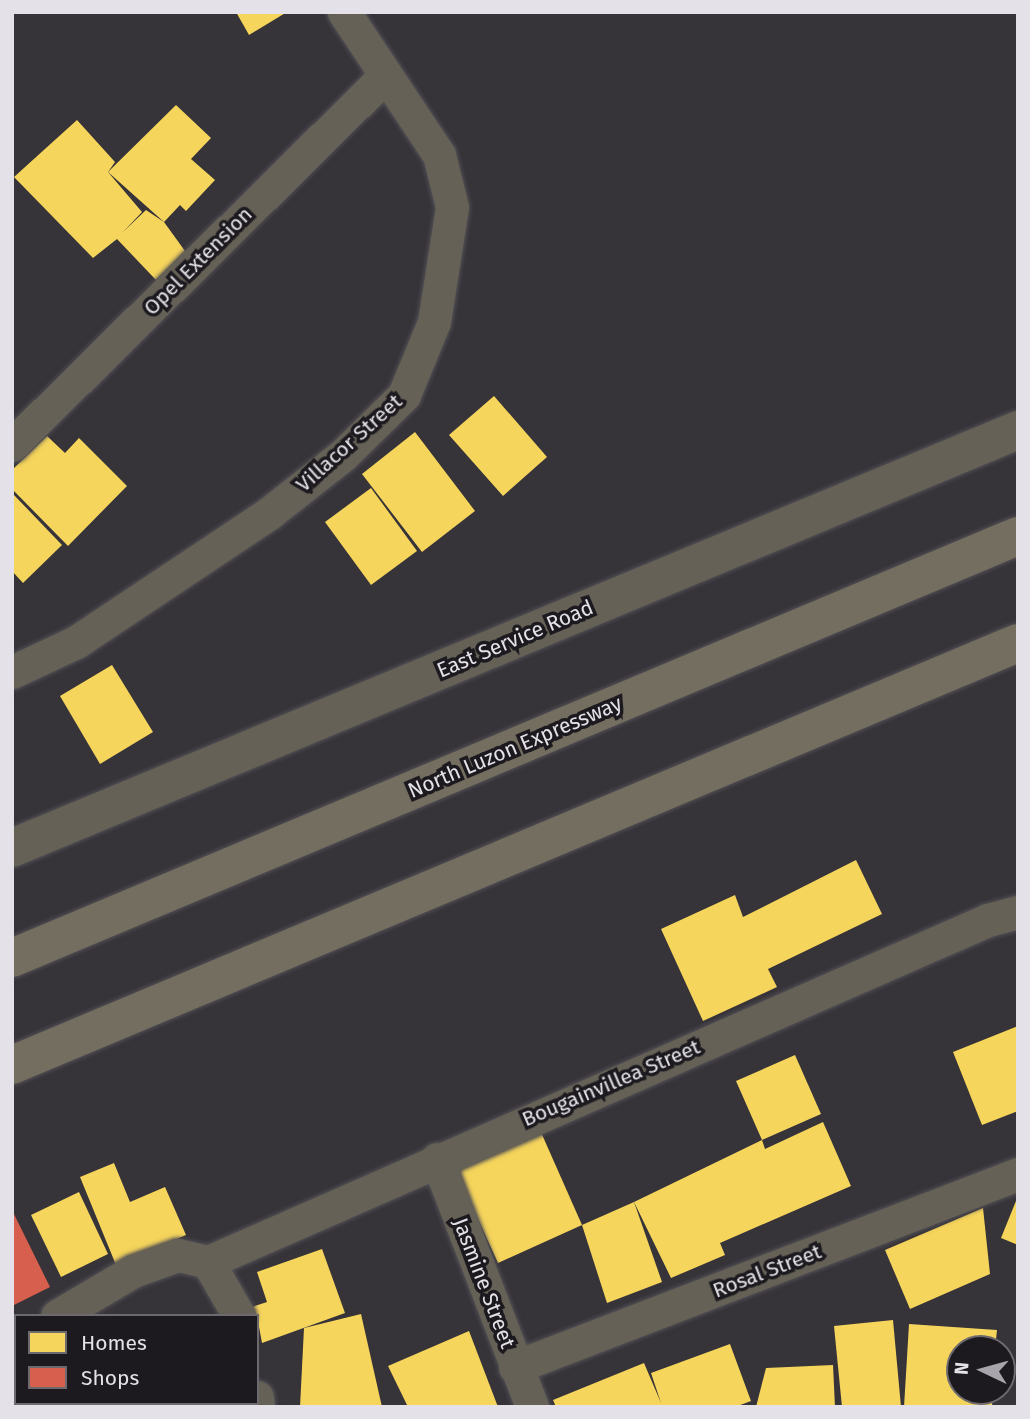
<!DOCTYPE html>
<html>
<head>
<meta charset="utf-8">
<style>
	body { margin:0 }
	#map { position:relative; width:1030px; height:1419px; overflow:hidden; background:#363339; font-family:"Fira Sans",sans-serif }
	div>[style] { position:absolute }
	.homes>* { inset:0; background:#f6d55c }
	.shops>* { inset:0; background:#d6604d }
	.roads { filter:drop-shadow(0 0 2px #525054) drop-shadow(0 0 2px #525054) }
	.minor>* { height:33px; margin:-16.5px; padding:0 16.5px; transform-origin:16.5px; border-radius:16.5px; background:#656157 }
	.tertiary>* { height:38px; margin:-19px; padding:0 19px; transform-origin:19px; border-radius:19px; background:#656157 }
	.motorway>* { height:38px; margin:-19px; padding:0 19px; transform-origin:19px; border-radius:19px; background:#746e60 }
	span { translate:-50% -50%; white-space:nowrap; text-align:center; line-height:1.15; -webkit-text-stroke:7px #1d1a1f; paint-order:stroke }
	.street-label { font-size:21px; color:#e5e1e8 }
	.frame { position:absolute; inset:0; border:14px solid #e5e1e8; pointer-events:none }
	.legend { position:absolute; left:14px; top:1314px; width:245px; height:91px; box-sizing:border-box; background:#1d1a1f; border:2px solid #6d6a6f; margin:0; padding:9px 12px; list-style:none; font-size:21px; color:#e5e1e8 }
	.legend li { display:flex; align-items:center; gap:14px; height:35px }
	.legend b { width:35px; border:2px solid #6d6a6f }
	.north { position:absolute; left:946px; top:1335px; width:70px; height:70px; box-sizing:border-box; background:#1d1a1f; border:2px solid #6d6a6f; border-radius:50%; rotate:275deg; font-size:19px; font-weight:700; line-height:28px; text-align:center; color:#e5e1e8 }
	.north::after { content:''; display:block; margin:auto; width:24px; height:32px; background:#a8a4ab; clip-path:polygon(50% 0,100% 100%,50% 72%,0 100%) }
</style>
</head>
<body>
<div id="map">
	<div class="homes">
		<i style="clip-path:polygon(236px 12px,287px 12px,249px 35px)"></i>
		<i style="clip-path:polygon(176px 105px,211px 138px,191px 159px,215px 180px,186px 211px,180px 205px,164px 222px,108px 172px)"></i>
		<i style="clip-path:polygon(77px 120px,115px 162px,108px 172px,142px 212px,123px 232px,146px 210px,164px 222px,185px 251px,156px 280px,117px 239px,93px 258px,14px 177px)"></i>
		<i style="clip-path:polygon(494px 396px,547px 457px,503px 496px,449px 435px)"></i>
		<i style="clip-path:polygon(415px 432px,475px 511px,422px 552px,362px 474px)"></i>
		<i style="clip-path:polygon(47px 436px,65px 453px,79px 438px,127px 486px,68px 546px,12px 489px,12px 470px)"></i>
		<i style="clip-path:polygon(371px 488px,417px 551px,371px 585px,325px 522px)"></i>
		<i style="clip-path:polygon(14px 495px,62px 545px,23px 583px,12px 571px)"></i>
		<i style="clip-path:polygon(112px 665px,153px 732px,100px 764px,60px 696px)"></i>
		<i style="clip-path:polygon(856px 860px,882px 914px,768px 969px,777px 987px,703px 1021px,661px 929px,735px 895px,743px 917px)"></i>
		<i style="clip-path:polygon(1018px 1026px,1018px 1111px,982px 1125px,953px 1052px)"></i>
		<i style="clip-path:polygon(795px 1055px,821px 1114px,762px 1140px,736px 1081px)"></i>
		<i style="clip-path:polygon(823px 1122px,851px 1186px,720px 1243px,725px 1255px,671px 1278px,634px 1202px,762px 1140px,765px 1149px)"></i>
		<i style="clip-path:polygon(540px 1130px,582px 1225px,498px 1263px,455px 1168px)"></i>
		<i style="clip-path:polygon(114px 1163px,130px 1202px,165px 1187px,186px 1235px,116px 1265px,80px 1177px)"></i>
		<i style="clip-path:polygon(79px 1192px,108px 1254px,61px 1277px,31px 1215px)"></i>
		<i style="clip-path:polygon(1018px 1196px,1018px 1245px,1001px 1238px)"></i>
		<i style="clip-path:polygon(634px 1202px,662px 1282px,607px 1303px,582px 1225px)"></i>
		<i style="clip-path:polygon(983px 1208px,990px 1274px,910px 1309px,885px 1250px)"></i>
		<i style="clip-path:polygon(322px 1249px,345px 1313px,262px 1343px,257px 1316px,252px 1316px,249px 1308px,267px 1302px,257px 1272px)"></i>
		<i style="clip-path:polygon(361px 1314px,382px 1407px,300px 1407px,304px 1328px)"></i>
		<i style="clip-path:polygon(893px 1320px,901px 1407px,842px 1407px,834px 1326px)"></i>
		<i style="clip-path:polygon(909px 1324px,997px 1330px,995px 1349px,960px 1349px,960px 1391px,993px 1391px,992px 1407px,904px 1407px)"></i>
		<i style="clip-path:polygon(469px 1331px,498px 1407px,408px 1407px,388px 1366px)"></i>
		<i style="clip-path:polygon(730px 1344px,751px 1401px,735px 1407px,556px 1407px,553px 1400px,644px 1363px,661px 1403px,651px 1373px)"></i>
		<i style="clip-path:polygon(833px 1365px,835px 1407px,756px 1407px,766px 1368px)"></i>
	</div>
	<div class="shops">
		<i style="clip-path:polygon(12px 1210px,50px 1287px,12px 1306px)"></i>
	</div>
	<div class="roads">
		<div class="minor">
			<i style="left:12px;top:445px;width:523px;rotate:-44.69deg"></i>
			<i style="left:12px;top:672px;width:71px;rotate:-25.1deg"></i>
			<i style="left:76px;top:642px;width:231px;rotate:-33.7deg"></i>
			<i style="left:268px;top:514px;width:95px;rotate:-38.2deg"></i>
			<i style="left:343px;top:455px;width:86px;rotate:-44.5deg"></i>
			<i style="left:404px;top:395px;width:79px;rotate:-67.7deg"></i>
			<i style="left:434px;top:322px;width:116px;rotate:-81.1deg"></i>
			<i style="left:452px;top:207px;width:54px;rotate:-104deg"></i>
			<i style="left:439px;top:155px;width:172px;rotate:-123.6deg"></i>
			<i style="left:437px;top:1159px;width:266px;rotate:69deg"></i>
			<i style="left:208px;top:1262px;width:852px;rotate:-23.68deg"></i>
			<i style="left:988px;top:920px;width:31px;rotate:-15deg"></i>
			<i style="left:57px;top:1316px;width:88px;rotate:-30.6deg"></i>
			<i style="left:133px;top:1271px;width:48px;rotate:-19.6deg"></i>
			<i style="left:178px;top:1255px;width:31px;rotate:13deg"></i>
			<i style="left:208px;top:1262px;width:62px;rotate:60.1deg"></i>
			<i style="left:12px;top:1342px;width:4px;rotate:-27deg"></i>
			<i style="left:515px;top:1367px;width:539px;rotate:-20.99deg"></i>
			<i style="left:257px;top:1397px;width:10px;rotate:84deg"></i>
		</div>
		<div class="tertiary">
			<i style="left:12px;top:848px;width:1089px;rotate:-22.56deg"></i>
		</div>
		<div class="motorway">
			<i style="left:12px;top:958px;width:1091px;rotate:-22.76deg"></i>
			<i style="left:12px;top:1065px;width:1091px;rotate:-22.76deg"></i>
		</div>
	</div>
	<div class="street-label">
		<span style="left:198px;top:261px;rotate:-45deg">Opel Extension</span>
		<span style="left:349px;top:443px;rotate:-42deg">Villacor Street</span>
		<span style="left:515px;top:639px;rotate:-23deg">East Service Road</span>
		<span style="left:515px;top:747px;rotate:-23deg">North Luzon Expressway</span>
		<span style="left:611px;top:1083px;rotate:-23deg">Bougainvillea Street</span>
		<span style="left:767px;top:1271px;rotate:-21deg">Rosal Street</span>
		<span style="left:484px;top:1283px;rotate:69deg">Jasmine Street</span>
	</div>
	<div class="frame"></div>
	<ul class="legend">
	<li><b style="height:19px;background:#f6d55c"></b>Homes</li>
	<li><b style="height:19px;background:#d6604d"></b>Shops</li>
	</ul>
	<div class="north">N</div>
</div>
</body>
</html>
